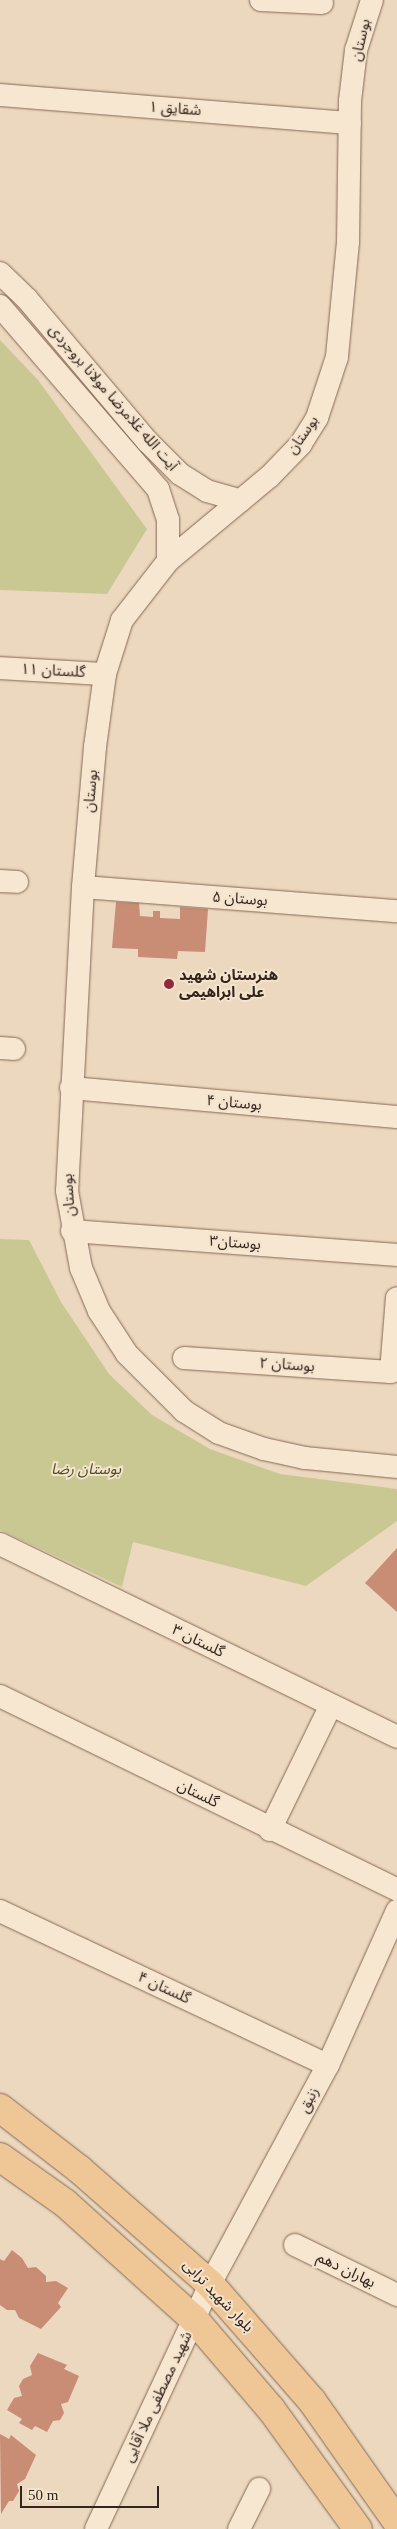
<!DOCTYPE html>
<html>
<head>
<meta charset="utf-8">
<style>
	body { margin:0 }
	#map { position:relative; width:397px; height:2529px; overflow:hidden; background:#ecd8be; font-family:"Times New Roman","Noto Sans Arabic",serif }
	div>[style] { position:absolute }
	.green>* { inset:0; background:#c9c893 }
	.building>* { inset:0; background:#c98c75 }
	.roads { filter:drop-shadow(0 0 1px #836957) drop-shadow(0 0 1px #836957) }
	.minor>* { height:22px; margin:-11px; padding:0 11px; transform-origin:11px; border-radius:11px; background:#f7e6d0 }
	.major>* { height:28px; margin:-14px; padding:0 14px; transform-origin:14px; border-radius:14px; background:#efc796 }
	.dots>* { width:14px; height:14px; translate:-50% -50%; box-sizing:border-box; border:2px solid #f4e3cd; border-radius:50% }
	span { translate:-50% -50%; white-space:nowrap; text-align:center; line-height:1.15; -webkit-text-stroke:4px #f4e3cd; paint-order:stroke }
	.street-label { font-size:15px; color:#33241c }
	.poi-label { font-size:15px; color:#33241c; font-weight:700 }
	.left { translate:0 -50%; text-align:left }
	.park-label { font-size:15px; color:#4a4f23; font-style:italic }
	.scale { position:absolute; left:20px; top:2486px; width:139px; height:22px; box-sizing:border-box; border:2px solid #33241c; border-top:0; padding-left:6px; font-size:15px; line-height:18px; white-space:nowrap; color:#33241c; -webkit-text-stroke:4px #f4e3cd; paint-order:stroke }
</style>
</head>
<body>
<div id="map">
	<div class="green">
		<i style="clip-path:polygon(0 340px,38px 380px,147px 529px,107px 594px,0 590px)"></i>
		<i style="clip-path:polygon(0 1239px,29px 1240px,61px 1302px,109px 1374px,152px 1415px,210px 1449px,280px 1474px,397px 1489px,397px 1521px,306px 1586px,133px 1542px,122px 1587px,0 1530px)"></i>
	</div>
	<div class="building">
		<i style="clip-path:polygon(116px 902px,139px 903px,140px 916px,153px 917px,153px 911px,160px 911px,160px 918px,180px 919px,180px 907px,208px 909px,205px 952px,178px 951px,177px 959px,138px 957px,138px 949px,112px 948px)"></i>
		<i style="clip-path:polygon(397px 1548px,397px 1612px,365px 1583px)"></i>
		<i style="clip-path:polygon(12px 2250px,22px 2258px,28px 2268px,36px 2267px,46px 2276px,46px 2282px,56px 2281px,68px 2288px,58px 2303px,61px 2307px,41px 2329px,19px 2318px,15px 2310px,7px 2310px,0 2305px,0 2259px,4px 2261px)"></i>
		<i style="clip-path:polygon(38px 2353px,67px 2365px,64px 2369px,79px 2376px,68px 2402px,61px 2404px,64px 2413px,60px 2420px,53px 2421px,47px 2432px,35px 2426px,32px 2430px,19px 2423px,22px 2419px,7px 2410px,14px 2398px,22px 2396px,19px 2386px,23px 2379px,32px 2375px,30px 2366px)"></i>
		<i style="clip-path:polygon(0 2434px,9px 2439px,11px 2435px,36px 2455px,25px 2479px,17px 2484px,19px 2491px,13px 2501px,9px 2501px,1px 2514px)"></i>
	</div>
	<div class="roads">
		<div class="minor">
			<i style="left:261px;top:0;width:61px;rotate:2.8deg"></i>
			<i style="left:372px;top:0;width:52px;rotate:107.7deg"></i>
			<i style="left:356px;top:50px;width:51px;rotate:96.7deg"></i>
			<i style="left:350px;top:101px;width:141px;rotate:90.8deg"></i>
			<i style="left:348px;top:242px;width:116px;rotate:95.5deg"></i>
			<i style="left:337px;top:357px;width:64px;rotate:108.2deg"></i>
			<i style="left:317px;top:418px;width:31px;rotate:122deg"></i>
			<i style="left:301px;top:444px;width:45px;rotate:134.1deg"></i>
			<i style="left:270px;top:476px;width:133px;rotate:140.2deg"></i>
			<i style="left:168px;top:561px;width:75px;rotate:127.9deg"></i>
			<i style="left:122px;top:620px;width:57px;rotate:107.5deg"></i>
			<i style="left:105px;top:674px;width:74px;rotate:97.8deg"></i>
			<i style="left:95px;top:747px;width:141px;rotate:94.9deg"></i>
			<i style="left:83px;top:887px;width:304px;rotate:93deg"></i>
			<i style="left:67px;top:1191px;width:78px;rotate:79.7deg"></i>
			<i style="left:81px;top:1268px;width:47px;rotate:67.3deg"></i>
			<i style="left:99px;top:1311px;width:51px;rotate:56.9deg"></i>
			<i style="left:127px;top:1354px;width:81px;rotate:45deg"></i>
			<i style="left:184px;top:1411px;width:41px;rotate:32.2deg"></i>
			<i style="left:219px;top:1433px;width:48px;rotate:19.6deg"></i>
			<i style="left:264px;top:1449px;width:42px;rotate:12.4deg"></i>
			<i style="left:305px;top:1458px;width:92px;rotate:5.6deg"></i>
			<i style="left:0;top:95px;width:351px;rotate:4.6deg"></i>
			<i style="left:0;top:273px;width:37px;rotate:44deg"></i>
			<i style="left:27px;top:299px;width:187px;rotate:49.8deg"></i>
			<i style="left:148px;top:442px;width:45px;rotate:45deg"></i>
			<i style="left:180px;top:474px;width:32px;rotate:32deg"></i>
			<i style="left:207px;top:491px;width:35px;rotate:16deg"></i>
			<i style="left:0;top:306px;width:242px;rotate:49.2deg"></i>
			<i style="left:158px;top:489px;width:33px;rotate:72deg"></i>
			<i style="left:168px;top:520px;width:41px;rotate:90deg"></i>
			<i style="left:0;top:668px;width:105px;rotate:3.3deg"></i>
			<i style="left:0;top:881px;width:17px;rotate:3deg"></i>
			<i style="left:83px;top:887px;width:315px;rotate:4.4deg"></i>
			<i style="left:0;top:1048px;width:14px;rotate:4deg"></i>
			<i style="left:71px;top:1088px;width:327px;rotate:5.1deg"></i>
			<i style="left:72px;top:1231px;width:326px;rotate:4.2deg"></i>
			<i style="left:184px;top:1358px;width:207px;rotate:3.9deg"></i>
			<i style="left:391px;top:1372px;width:74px;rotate:-85.4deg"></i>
			<i style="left:0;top:1544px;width:441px;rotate:25.9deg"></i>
			<i style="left:0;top:1696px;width:442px;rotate:26deg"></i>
			<i style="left:270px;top:1830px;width:139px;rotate:-64deg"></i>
			<i style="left:0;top:1911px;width:362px;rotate:25.2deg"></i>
			<i style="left:295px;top:2245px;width:114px;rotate:26.1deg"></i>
			<i style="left:96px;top:2529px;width:270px;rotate:-65deg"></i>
			<i style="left:210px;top:2284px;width:249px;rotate:-61.7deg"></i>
			<i style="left:328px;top:2065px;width:169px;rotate:-65.9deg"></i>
			<i style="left:239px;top:2529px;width:45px;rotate:-63.4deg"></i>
		</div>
		<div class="major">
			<i style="left:0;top:2108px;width:100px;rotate:37.7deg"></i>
			<i style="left:79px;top:2169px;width:174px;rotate:41.3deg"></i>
			<i style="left:210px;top:2284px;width:155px;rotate:48.9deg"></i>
			<i style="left:312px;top:2401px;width:148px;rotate:54.9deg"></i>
			<i style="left:0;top:2157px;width:80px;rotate:35.3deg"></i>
			<i style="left:65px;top:2203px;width:173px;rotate:42deg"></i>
			<i style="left:194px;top:2319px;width:118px;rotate:49.5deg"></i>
			<i style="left:271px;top:2409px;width:148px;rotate:54.1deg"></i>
		</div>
	</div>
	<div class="dots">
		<i style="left:169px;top:984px;background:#902939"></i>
	</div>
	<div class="street-label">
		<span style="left:361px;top:40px;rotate:-77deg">بوستان</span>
		<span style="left:175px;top:109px;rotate:4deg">شقایق ۱</span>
		<span style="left:113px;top:398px;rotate:49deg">آیت الله غلامرضا مولانا بروجردی</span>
		<span style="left:303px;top:435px;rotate:-55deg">بوستان</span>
		<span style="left:53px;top:671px;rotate:3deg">گلستان ۱۱</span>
		<span style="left:91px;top:791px;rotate:-85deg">بوستان</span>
		<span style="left:240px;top:899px;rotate:4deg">بوستان ۵</span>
		<span style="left:234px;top:1103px;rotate:5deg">بوستان ۴</span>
		<span style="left:69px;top:1195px;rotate:-94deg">بوستان</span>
		<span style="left:235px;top:1243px;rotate:4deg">بوستان۳</span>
		<span style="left:287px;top:1365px;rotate:4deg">بوستان ۲</span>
		<span style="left:198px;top:1641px;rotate:26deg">گلستان ۳</span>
		<span style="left:198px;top:1794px;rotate:26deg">گلستان</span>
		<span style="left:164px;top:1988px;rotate:25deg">گلستان ۴</span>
		<span style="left:309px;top:2100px;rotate:-62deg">زنبق</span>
		<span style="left:346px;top:2270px;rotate:26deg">بهاران دهم</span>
		<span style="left:218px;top:2296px;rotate:46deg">بلوار شهید ترابی</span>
		<span style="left:158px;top:2397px;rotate:-65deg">شهید مصطفی ملا آقایی</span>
	</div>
	<div class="poi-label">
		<span class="left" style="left:179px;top:984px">هنرستان شهید<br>علی ابراهیمی</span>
	</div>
	<div class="park-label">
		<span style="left:86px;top:1470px">بوستان رضا</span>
	</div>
	<div class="scale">50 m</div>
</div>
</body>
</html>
